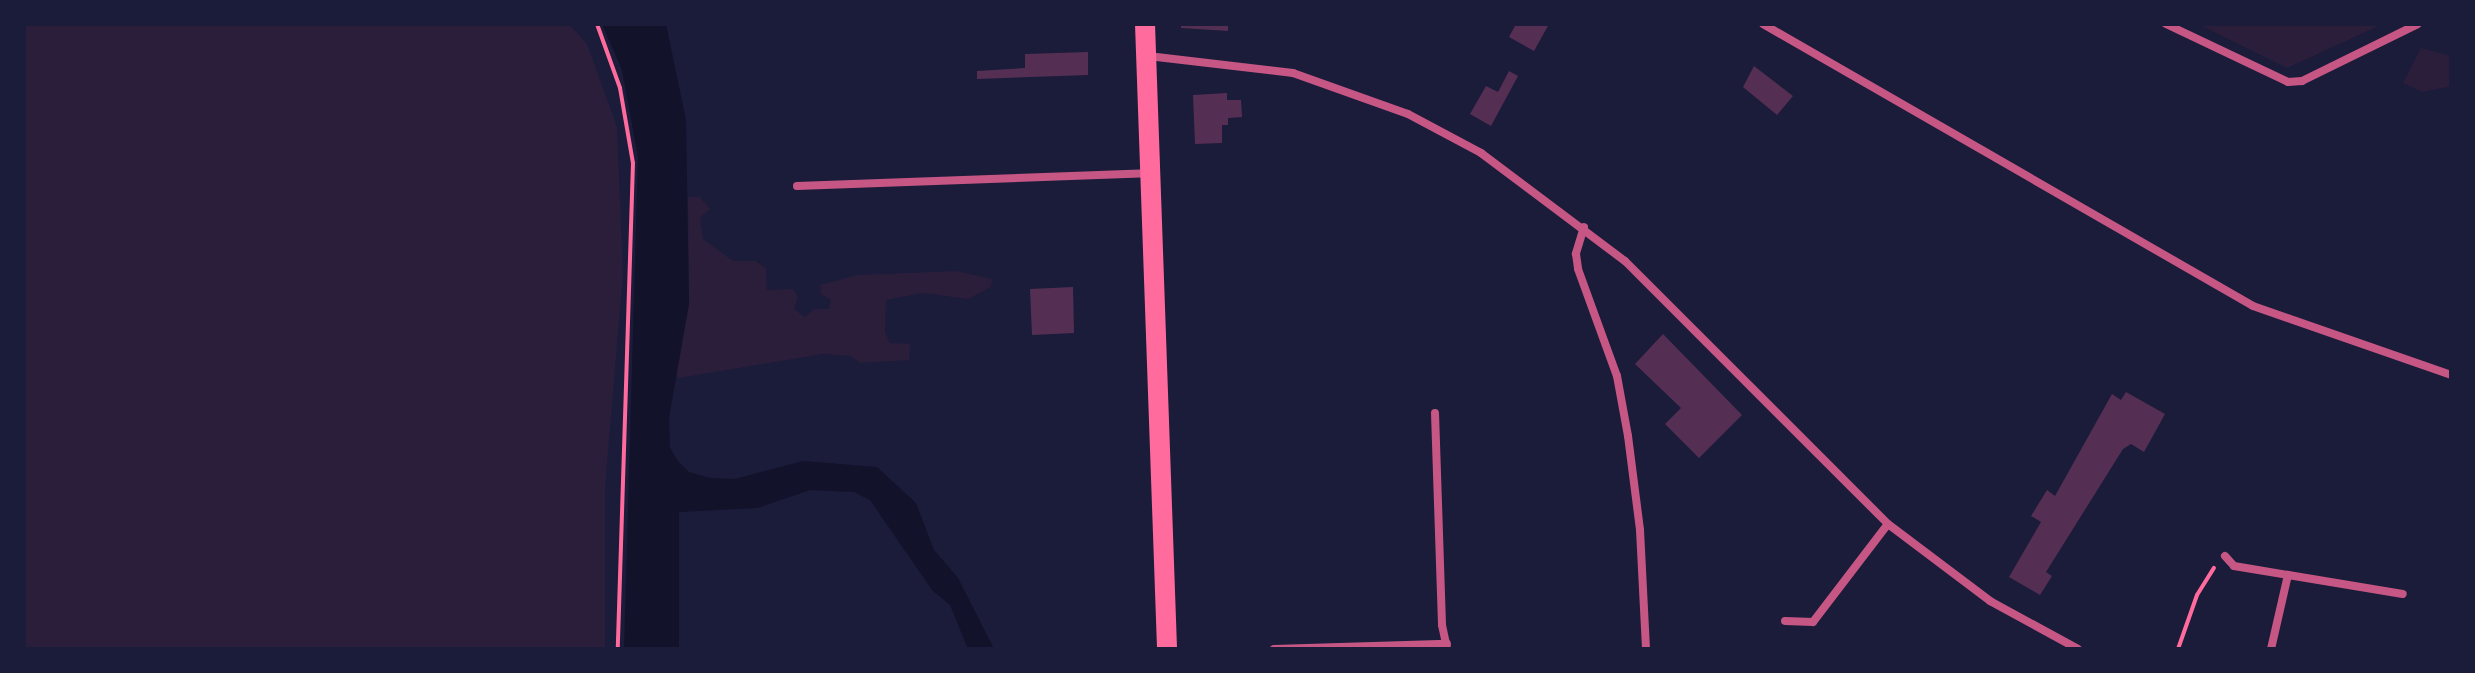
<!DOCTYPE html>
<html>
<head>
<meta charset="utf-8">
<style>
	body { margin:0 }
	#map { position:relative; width:2475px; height:673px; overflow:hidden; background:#1b1b3a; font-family:"PT Sans",sans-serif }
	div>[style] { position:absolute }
	.green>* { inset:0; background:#2a1e3b }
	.water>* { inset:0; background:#12122b }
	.building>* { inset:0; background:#542f53 }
	.path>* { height:4px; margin:-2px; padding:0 2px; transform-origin:2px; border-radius:2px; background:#ff6b9d }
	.minor>* { height:8px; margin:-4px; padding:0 4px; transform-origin:4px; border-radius:4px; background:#c65784 }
	.primary>* { height:20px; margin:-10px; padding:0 10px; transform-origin:10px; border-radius:10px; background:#ff6b9d }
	span { translate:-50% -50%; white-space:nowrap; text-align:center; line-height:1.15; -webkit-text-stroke:7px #1b1b3a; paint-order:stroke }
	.frame { position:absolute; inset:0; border:26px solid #1b1b3a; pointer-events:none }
</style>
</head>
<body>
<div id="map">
	<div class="green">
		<i style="clip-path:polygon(24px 24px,569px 24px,587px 44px,617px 127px,623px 274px,605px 487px,605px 649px,24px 649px)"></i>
		<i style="clip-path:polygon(2198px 24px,2383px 24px,2287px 68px)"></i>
		<i style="clip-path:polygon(2421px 48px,2451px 56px,2451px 86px,2422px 92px,2403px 83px)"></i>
		<i style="clip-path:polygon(688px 197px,700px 197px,710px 209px,700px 217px,703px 239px,733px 261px,755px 261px,766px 268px,767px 290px,793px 289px,798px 297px,794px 309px,805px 317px,814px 309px,829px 309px,831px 300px,821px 294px,820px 285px,857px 275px,957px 271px,992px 279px,991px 287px,968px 299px,922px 293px,886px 300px,885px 332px,890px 343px,910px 344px,909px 360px,861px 363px,850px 356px,823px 354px,679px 378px,675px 372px,689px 304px)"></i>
	</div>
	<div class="water">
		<i style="clip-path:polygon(602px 24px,666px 24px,686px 120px,689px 304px,669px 418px,670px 448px,678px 461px,689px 472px,710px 478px,735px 479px,803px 461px,877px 467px,916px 503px,934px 550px,958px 578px,994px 649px,968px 649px,950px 605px,932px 590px,870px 500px,854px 492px,810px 490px,758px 508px,679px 512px,679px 649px,624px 649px,638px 157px,622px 70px)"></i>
	</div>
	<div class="building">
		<i style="clip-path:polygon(1181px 24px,1228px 24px,1228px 31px,1181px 28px)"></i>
		<i style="clip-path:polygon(1516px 24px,1549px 24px,1534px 51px,1509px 37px)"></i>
		<i style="clip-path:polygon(1088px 52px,1088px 75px,977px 79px,977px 71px,1025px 68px,1025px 54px)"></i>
		<i style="clip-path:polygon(1754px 66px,1793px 96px,1777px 115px,1743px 87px)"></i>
		<i style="clip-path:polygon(1509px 71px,1518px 76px,1491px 126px,1470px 114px,1486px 86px,1498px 92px)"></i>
		<i style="clip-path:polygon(1227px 93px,1227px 100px,1241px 100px,1242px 117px,1228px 118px,1228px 125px,1222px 125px,1222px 143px,1195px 144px,1193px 95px)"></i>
		<i style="clip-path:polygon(1073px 287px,1074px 333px,1032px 335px,1030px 289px)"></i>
		<i style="clip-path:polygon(1663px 334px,1742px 415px,1699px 458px,1665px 424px,1681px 408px,1635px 364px)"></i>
		<i style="clip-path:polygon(2126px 392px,2165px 414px,2144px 452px,2131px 444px,2123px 449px,2046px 572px,2052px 576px,2040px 595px,2009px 577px,2041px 522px,2031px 516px,2047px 490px,2055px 496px,2112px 394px,2121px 400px)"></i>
	</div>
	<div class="path">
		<i style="left:597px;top:24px;width:68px;rotate:70.2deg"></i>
		<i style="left:620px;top:88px;width:76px;rotate:80.2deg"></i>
		<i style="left:633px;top:163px;width:486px;rotate:91.8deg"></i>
		<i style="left:2178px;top:649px;width:57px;rotate:-70.6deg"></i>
		<i style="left:2197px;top:595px;width:32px;rotate:-58deg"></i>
	</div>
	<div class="minor">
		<i style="left:1763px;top:24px;width:565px;rotate:29.92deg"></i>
		<i style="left:2253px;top:306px;width:210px;rotate:19.2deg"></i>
		<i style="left:2166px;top:24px;width:135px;rotate:25.4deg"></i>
		<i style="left:2288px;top:82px;width:14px;rotate:-4deg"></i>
		<i style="left:2302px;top:81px;width:129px;rotate:-26.2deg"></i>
		<i style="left:1148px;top:56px;width:146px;rotate:6.7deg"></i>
		<i style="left:1293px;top:73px;width:122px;rotate:19.6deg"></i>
		<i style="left:1408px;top:114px;width:83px;rotate:28.1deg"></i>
		<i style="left:1481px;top:153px;width:180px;rotate:36.9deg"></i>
		<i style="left:1625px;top:261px;width:372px;rotate:45deg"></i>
		<i style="left:1888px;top:524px;width:128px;rotate:37deg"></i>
		<i style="left:1990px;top:601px;width:100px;rotate:28.6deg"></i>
		<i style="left:797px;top:186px;width:350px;rotate:-2.1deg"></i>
		<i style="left:1584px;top:227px;width:28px;rotate:107deg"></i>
		<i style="left:1576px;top:254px;width:15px;rotate:82deg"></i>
		<i style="left:1578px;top:269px;width:114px;rotate:70deg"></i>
		<i style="left:1617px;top:376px;width:61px;rotate:79.6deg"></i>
		<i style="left:1628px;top:436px;width:95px;rotate:82.7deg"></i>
		<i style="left:1640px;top:530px;width:119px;rotate:87.1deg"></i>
		<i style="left:1435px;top:413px;width:212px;rotate:88.1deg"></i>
		<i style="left:1442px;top:625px;width:25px;rotate:78deg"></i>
		<i style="left:2225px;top:556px;width:13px;rotate:48deg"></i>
		<i style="left:2234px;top:566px;width:171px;rotate:9.4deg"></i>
		<i style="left:1785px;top:621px;width:28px;rotate:2deg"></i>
		<i style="left:1813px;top:622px;width:123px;rotate:-52.6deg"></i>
		<i style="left:1274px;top:649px;width:173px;rotate:-1.7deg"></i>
		<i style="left:2271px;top:649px;width:76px;rotate:-77.1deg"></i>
	</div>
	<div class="primary">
		<i style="left:1145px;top:24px;width:625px;rotate:87.98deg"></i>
	</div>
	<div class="frame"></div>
</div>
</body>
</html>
